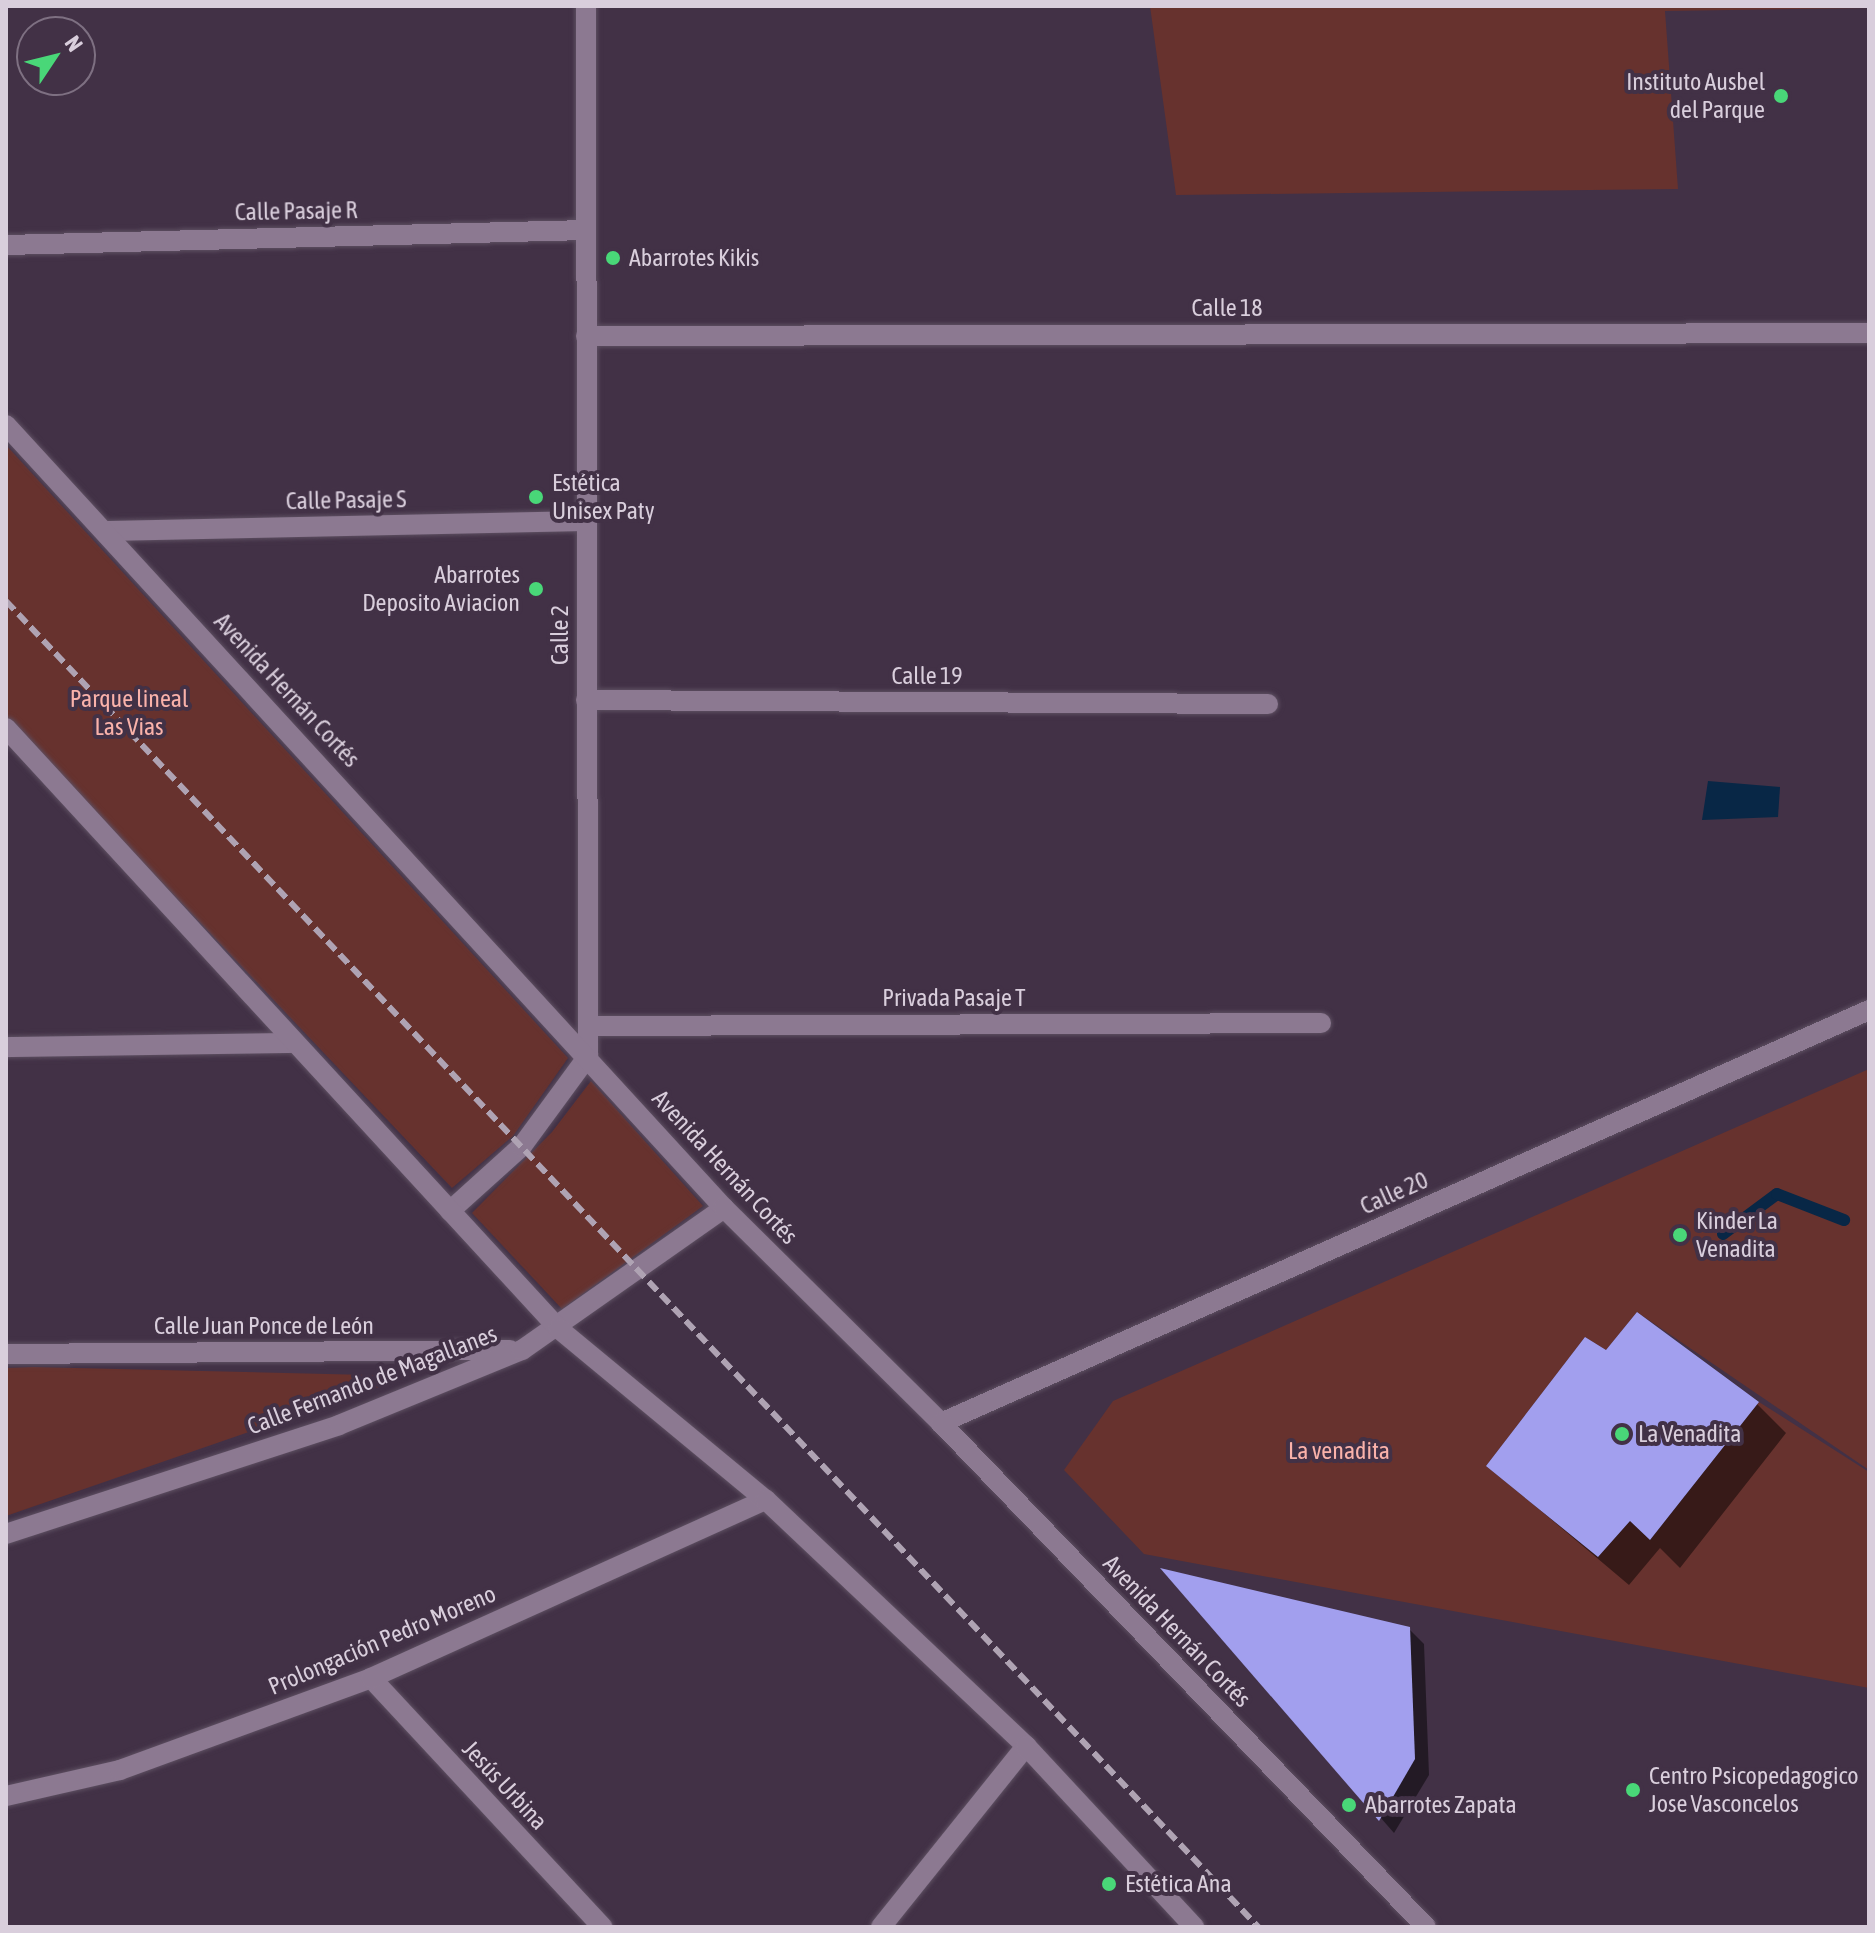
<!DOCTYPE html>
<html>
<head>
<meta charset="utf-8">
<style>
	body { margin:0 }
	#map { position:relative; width:1875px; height:1933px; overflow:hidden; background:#423146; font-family:"Asap Condensed",sans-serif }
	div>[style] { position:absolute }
	.green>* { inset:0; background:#67322e }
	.water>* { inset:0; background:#082746 }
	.shadow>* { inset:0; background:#0007 }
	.stream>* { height:12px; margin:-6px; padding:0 6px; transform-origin:6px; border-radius:6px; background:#082746 }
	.building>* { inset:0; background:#a29fee }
	.roads { filter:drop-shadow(0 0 2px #5d4f61) drop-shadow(0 0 2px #5d4f61) }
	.street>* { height:20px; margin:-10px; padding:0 10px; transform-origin:10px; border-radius:10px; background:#8c7991 }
	.secondary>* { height:20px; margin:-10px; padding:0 10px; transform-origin:10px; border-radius:10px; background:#8c7991 }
	.rail>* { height:6px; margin-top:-3px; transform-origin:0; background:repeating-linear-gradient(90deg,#afa3b3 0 12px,transparent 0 18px) }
	.dots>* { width:22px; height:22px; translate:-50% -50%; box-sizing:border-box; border:4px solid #423146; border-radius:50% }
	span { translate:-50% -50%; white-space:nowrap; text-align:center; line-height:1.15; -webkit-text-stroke:8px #423146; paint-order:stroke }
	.poi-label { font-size:24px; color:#d9cedc }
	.right { translate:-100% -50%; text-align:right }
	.left { translate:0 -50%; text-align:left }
	.street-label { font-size:24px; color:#d9cedc }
	.park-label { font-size:24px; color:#fab2aa }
	.frame { position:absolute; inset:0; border:8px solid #d9cedc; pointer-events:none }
	.north { position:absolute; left:16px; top:16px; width:80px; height:80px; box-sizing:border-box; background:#423146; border:2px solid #7e7082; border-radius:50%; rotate:55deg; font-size:22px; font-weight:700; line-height:32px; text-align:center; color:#d9cedc }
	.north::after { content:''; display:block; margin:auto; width:28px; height:36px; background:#49d778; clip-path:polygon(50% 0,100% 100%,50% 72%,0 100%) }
</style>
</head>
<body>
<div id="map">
	<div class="green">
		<i style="clip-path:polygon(1150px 6px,1869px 6px,1869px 8px,1665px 11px,1678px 189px,1176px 195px)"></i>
		<i style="clip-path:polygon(6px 445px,568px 1058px,513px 1136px,452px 1188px,6px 718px)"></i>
		<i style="clip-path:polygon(1869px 1069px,1869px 1470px,1637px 1312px,1606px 1350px,1585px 1337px,1486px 1466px,1598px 1557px,1630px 1521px,1650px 1540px,1759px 1402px,1869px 1472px,1869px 1688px,1144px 1554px,1064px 1470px,1113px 1401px)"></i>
		<i style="clip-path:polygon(591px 1081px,703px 1206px,562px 1309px,472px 1213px,552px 1132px)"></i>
		<i style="clip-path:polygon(6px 1368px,33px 1367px,411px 1376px,6px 1516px)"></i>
	</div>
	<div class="water">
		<i style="clip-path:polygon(1708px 781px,1780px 787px,1778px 817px,1702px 820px)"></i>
	</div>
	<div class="shadow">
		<i style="clip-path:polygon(1606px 1353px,1757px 1404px,1786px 1433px,1680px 1568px,1660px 1548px,1629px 1585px,1488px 1466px)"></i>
		<i style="clip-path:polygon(1165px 1571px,1409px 1629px,1424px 1644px,1429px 1775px,1394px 1833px)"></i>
	</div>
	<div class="stream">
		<i style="left:1723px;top:1234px;width:67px;rotate:-36.5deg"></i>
		<i style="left:1777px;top:1194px;width:72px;rotate:21.2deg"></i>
	</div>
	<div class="building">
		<i style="clip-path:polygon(1637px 1312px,1759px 1402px,1650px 1540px,1630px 1521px,1598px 1557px,1486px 1466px,1585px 1337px,1606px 1350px)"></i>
		<i style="clip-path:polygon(1160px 1568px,1410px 1627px,1415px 1759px,1379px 1821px)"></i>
	</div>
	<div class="roads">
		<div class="street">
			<i style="left:6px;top:245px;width:580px;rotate:-1.48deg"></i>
			<i style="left:586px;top:336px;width:1283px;rotate:-0.13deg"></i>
			<i style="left:106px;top:531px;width:481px;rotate:-1.2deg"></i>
			<i style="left:586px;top:700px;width:682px;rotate:0.34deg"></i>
			<i style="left:588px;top:1026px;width:733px;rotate:-0.23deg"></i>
			<i style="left:6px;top:1047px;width:288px;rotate:-0.8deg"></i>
			<i style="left:450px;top:1211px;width:97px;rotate:-42.1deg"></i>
			<i style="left:522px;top:1146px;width:112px;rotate:-53.7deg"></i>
			<i style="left:588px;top:1056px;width:1050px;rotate:-90.11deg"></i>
			<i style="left:6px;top:1354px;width:504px;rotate:-0.45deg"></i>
			<i style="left:941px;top:1423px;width:1016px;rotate:-23.99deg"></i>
			<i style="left:6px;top:1534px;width:350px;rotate:-18.1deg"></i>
			<i style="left:339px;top:1425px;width:198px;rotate:-22.3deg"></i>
			<i style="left:522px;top:1350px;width:247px;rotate:-35.1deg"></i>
			<i style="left:371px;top:1678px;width:340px;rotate:47.1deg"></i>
			<i style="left:6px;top:1796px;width:117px;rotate:-12.8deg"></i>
			<i style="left:120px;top:1770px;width:267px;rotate:-20.1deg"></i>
			<i style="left:371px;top:1678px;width:433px;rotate:-24.3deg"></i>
			<i style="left:881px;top:1927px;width:232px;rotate:-51.3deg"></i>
		</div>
		<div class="secondary">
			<i style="left:6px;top:425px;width:1062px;rotate:47.48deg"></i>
			<i style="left:724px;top:1208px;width:305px;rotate:44.7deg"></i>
			<i style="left:941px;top:1423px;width:699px;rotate:46.1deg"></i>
			<i style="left:6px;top:728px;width:817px;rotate:47.38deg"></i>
			<i style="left:559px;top:1329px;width:268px;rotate:39.6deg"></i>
			<i style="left:766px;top:1500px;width:358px;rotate:43.4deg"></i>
			<i style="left:1026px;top:1746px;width:247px;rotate:47.1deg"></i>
		</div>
	</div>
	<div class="rail">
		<i style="left:6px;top:601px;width:1824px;rotate:46.64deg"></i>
	</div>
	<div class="dots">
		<i style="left:1781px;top:96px;background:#49d778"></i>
		<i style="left:613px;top:258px;background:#49d778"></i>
		<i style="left:536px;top:497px;background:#49d778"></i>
		<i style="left:536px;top:589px;background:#49d778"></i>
		<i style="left:1680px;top:1235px;background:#49d778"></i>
		<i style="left:1622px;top:1434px;background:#49d778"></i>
		<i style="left:1633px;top:1790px;background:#49d778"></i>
		<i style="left:1349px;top:1805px;background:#49d778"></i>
		<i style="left:1109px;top:1884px;background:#49d778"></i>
	</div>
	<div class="poi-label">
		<span class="right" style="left:1765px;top:96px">Instituto Ausbel<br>del Parque</span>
		<span class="left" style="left:629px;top:258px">Abarrotes Kikis</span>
		<span class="left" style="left:552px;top:497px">Estética<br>Unisex Paty</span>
		<span class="right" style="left:520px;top:589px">Abarrotes<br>Deposito Aviacion</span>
		<span class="left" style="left:1696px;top:1235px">Kinder La<br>Venadita</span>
		<span class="left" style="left:1638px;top:1434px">La Venadita</span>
		<span class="left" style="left:1649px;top:1790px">Centro Psicopedagogico<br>Jose Vasconcelos</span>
		<span class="left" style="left:1365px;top:1805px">Abarrotes Zapata</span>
		<span class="left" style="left:1125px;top:1884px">Estética Ana</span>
	</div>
	<div class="street-label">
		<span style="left:296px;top:211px;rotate:-1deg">Calle Pasaje R</span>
		<span style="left:1227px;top:308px">Calle 18</span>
		<span style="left:346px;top:500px;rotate:-1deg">Calle Pasaje S</span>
		<span style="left:560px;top:635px;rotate:-90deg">Calle 2</span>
		<span style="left:927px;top:676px">Calle 19</span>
		<span style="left:287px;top:690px;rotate:47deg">Avenida Hernán Cortés</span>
		<span style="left:954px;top:998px">Privada Pasaje T</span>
		<span style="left:725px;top:1167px;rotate:47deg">Avenida Hernán Cortés</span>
		<span style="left:1394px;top:1193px;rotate:-24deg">Calle 20</span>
		<span style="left:264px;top:1326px">Calle Juan Ponce de León</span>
		<span style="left:372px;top:1380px;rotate:-21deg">Calle Fernando de Magallanes</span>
		<span style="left:1177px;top:1631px;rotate:46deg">Avenida Hernán Cortés</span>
		<span style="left:382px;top:1640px;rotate:-23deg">Prolongación Pedro Moreno</span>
		<span style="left:505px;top:1785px;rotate:47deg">Jesús Urbina</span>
	</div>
	<div class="park-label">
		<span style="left:129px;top:713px">Parque lineal<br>Las Vias</span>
		<span style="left:1339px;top:1451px">La venadita</span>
	</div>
	<div class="frame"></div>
	<div class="north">N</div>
</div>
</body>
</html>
